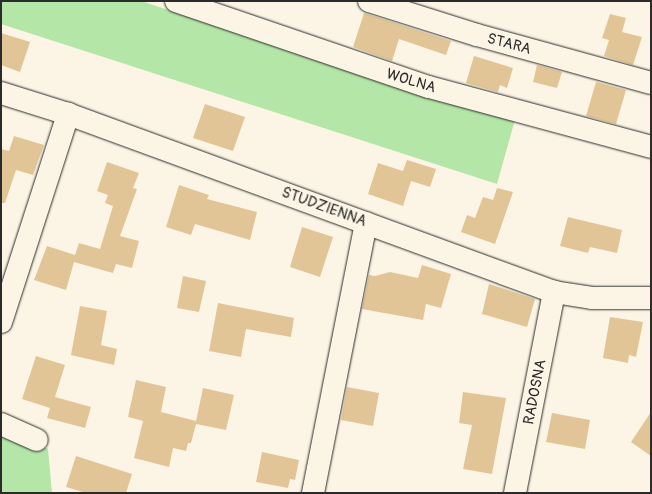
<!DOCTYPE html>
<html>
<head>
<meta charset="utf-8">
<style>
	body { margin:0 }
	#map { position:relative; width:652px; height:494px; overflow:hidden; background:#fcf5e5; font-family:Pangolin,sans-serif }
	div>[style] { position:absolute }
	.green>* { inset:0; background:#b3e6a7 }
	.building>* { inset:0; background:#e2c596 }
	.roads { filter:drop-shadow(0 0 1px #2b2b2b) drop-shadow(0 0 1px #2b2b2b) }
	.minor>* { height:22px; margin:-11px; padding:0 11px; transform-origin:11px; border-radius:11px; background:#fcf5e5 }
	span { translate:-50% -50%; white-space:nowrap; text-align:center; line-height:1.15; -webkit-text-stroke:4px #fcf5e5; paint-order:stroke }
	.street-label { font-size:15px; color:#2b2b2b }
	.frame { position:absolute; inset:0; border:2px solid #2b2b2b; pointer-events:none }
</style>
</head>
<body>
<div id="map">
	<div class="green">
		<i style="clip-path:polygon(1px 1px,141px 1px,385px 81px,516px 116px,497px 184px,1px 24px)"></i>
		<i style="clip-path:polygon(1px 429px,48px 449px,52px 493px,1px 493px)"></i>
	</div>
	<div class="building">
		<i style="clip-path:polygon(364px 13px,451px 41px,446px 55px,399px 39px,392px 61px,353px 47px)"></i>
		<i style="clip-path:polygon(610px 14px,626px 18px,622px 32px,642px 37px,633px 65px,604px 56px,609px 40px,602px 38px)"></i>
		<i style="clip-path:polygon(1px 33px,30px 42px,20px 72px,1px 65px)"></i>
		<i style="clip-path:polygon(474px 56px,513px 68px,507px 88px,500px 85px,498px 92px,466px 83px)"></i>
		<i style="clip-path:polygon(537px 65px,562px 72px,557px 88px,533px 82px)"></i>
		<i style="clip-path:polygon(596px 82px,626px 90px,616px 124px,586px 116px)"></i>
		<i style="clip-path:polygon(205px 104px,245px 117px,233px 151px,193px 138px)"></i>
		<i style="clip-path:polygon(14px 136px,44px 145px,33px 175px,16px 170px,5px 203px,1px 203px,1px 149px,9px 151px)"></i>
		<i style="clip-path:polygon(407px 160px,436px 169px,430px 187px,411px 181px,403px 206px,368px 194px,378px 163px,403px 171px)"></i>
		<i style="clip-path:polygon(107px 162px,139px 173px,133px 188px,137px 189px,120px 236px,139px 241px,132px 268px,116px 264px,113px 273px,74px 262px,66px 290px,34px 280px,47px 246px,75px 255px,79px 243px,100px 249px,113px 206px,105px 203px,108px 195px,97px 191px)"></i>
		<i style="clip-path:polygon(179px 185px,209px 195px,207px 199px,257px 212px,250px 240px,195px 224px,191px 235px,166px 227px)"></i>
		<i style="clip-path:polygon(497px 188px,513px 192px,495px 244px,461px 232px,467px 215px,475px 218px,483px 197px,493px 200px)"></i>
		<i style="clip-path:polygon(568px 217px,622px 230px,617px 253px,590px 247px,588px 253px,560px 246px)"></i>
		<i style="clip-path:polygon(302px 227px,333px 237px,320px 277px,290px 267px)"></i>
		<i style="clip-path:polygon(422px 265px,451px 274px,441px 308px,426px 304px,423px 320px,362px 309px,369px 275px,375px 276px,390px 272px,418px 278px)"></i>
		<i style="clip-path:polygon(183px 276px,206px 281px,199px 312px,177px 308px)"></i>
		<i style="clip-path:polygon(489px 284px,535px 299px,527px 327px,482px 314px)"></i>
		<i style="clip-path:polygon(218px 303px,294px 318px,291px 337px,246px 329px,241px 357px,209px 351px)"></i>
		<i style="clip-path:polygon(80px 306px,107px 311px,101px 345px,117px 349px,114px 365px,71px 355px)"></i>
		<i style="clip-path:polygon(610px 317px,643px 322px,636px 357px,629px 355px,628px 363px,603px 358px)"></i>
		<i style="clip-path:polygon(36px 356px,65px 365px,55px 397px,91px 407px,85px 428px,47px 418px,50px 408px,22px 399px)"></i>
		<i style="clip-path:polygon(136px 380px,166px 387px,161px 412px,196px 421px,203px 388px,234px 395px,226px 430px,196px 424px,191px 443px,188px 443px,186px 451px,173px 448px,169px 467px,134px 458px,143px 421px,128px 417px)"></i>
		<i style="clip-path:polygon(347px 387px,379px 393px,373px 426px,341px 420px)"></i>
		<i style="clip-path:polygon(463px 392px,506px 398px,492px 474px,463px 469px,472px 425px,459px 423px)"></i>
		<i style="clip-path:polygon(651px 412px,651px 456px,631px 442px)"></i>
		<i style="clip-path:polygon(552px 413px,590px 420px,585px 449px,546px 442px)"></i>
		<i style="clip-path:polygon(262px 452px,299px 460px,295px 480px,290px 479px,288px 488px,256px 482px)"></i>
		<i style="clip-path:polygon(76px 456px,132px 474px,126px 493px,86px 493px,66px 487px)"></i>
	</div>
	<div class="roads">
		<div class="minor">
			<i style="left:176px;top:1px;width:267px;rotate:18.8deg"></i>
			<i style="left:429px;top:87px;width:230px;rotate:15.1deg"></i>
			<i style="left:369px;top:1px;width:113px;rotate:17.5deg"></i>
			<i style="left:477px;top:35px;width:180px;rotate:15.4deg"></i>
			<i style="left:1px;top:93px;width:70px;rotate:17.4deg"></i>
			<i style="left:68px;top:114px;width:518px;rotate:20.12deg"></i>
			<i style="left:554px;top:292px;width:38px;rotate:9deg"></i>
			<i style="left:592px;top:298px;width:59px"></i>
			<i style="left:1px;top:322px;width:219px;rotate:-72.1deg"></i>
			<i style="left:1px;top:424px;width:39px;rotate:24deg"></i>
			<i style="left:313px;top:493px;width:275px;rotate:-78.9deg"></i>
			<i style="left:515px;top:493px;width:205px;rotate:-79deg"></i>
		</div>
	</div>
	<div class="street-label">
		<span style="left:509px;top:44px;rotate:15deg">STARA</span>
		<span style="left:411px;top:81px;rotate:17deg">WOLNA</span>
		<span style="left:324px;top:207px;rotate:20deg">STUDZIENNA</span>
		<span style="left:535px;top:392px;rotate:-79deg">RADOSNA</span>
	</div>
	<div class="frame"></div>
</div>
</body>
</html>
